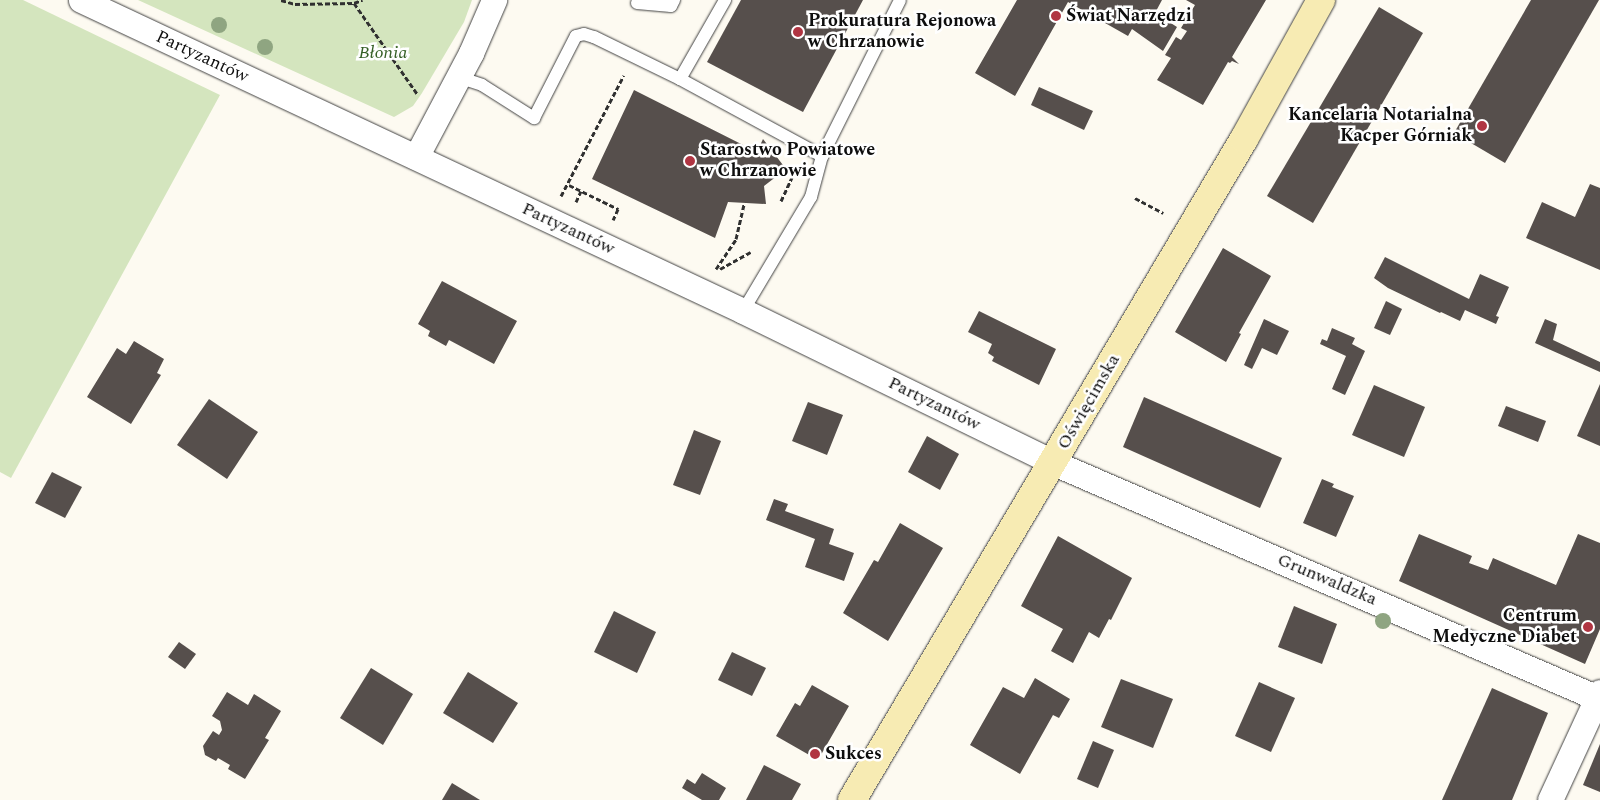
<!DOCTYPE html>
<html>
<head>
<meta charset="utf-8">
<style>
	body { margin:0 }
	#map { position:relative; width:1600px; height:800px; overflow:hidden; background:#fdfaf1; font-family:Spectral,serif }
	div>[style] { position:absolute }
	.green>* { inset:0; background:#d4e5be }
	.building>* { inset:0; background:#564f4c }
	.path>* { height:3px; margin-top:-1.5px; transform-origin:0; background:repeating-linear-gradient(90deg,#303030 0 5px,transparent 0 7.5px) }
	.roads { filter:drop-shadow(0 0 1px #414141) drop-shadow(0 0 1px #414141) }
	.lane>* { height:12px; margin:-6px; padding:0 6px; transform-origin:6px; border-radius:6px; background:#fff }
	.street>* { height:25px; margin:-12.5px; padding:0 12.5px; transform-origin:12.5px; border-radius:12.5px; background:#fff }
	.secondary>* { height:28px; margin:-14px; padding:0 14px; transform-origin:14px; border-radius:14px; background:#f7ebb3 }
	.trees>* { width:16px; height:16px; margin:-8px; border-radius:50%; background:#8fa581 }
	.dots>* { width:14px; height:14px; translate:-50% -50%; box-sizing:border-box; border:2px solid #fff; border-radius:50% }
	span { translate:-50% -50%; white-space:nowrap; text-align:center; line-height:1.15; -webkit-text-stroke:5px #fff; paint-order:stroke }
	.poi-label { font-size:18px; color:#0e0e0e; font-weight:700 }
	.left { translate:0 -50%; text-align:left }
	.right { translate:-100% -50%; text-align:right }
	.park-label { font-size:18px; color:#355f25; font-style:italic }
	.street-label { font-size:18px; color:#0e0e0e }
</style>
</head>
<body>
<div id="map">
	<div class="green">
		<i style="clip-path:polygon(0 0,23px 0,220px 95px,11px 478px,0 472px)"></i>
		<i style="clip-path:polygon(138px 0,472px 0,464px 22px,422px 93px,413px 106px,394px 117px)"></i>
	</div>
	<div class="building">
		<i style="clip-path:polygon(741px 0,863px 0,803px 112px,707px 62px)"></i>
		<i style="clip-path:polygon(1017px 0,1162px 0,1155px 13px,1177px 27px,1163px 51px,1132px 29px,1128px 36px,1068px 2px,1015px 96px,975px 73px)"></i>
		<i style="clip-path:polygon(1186px 0,1266px 0,1232px 57px,1239px 64px,1232px 61px,1230px 63px,1228px 62px,1203px 105px,1157px 80px,1171px 58px,1165px 55px,1176px 37px,1181px 40px,1187px 31px,1181px 28px,1195px 5px)"></i>
		<i style="clip-path:polygon(1531px 0,1599px 0,1505px 163px,1454px 133px)"></i>
		<i style="clip-path:polygon(1379px 7px,1423px 33px,1313px 223px,1267px 196px)"></i>
		<i style="clip-path:polygon(1039px 87px,1093px 111px,1084px 130px,1031px 105px)"></i>
		<i style="clip-path:polygon(634px 90px,757px 152px,763px 139px,786px 169px,764px 186px,766px 204px,728px 202px,715px 238px,592px 179px)"></i>
		<i style="clip-path:polygon(1590px 184px,1600px 188px,1600px 270px,1526px 238px,1542px 202px,1575px 217px)"></i>
		<i style="clip-path:polygon(1223px 248px,1271px 276px,1239px 333px,1241px 334px,1226px 362px,1175px 332px)"></i>
		<i style="clip-path:polygon(1385px 257px,1469px 299px,1480px 274px,1509px 287px,1496px 316px,1499px 317px,1496px 324px,1465px 310px,1460px 321px,1441px 312px,1440px 313px,1388px 288px,1374px 278px)"></i>
		<i style="clip-path:polygon(442px 281px,517px 321px,494px 364px,449px 340px,446px 346px,428px 336px,430px 331px,418px 324px)"></i>
		<i style="clip-path:polygon(1386px 301px,1402px 309px,1390px 335px,1374px 328px)"></i>
		<i style="clip-path:polygon(979px 311px,1056px 349px,1039px 385px,992px 361px,994px 357px,988px 353px,992px 344px,968px 332px)"></i>
		<i style="clip-path:polygon(1264px 319px,1289px 331px,1277px 355px,1262px 348px,1252px 369px,1244px 365px)"></i>
		<i style="clip-path:polygon(1545px 319px,1557px 324px,1553px 340px,1600px 362px,1600px 372px,1535px 343px)"></i>
		<i style="clip-path:polygon(1332px 328px,1355px 338px,1352px 344px,1365px 351px,1345px 395px,1332px 389px,1346px 356px,1320px 344px,1322px 339px,1327px 341px)"></i>
		<i style="clip-path:polygon(134px 341px,164px 359px,157px 373px,161px 375px,131px 424px,87px 397px,117px 348px,126px 354px)"></i>
		<i style="clip-path:polygon(1600px 384px,1600px 446px,1577px 436px)"></i>
		<i style="clip-path:polygon(1374px 385px,1425px 407px,1404px 457px,1352px 435px)"></i>
		<i style="clip-path:polygon(1144px 397px,1282px 458px,1260px 508px,1123px 447px)"></i>
		<i style="clip-path:polygon(209px 399px,258px 432px,227px 479px,177px 445px)"></i>
		<i style="clip-path:polygon(808px 402px,843px 415px,827px 455px,792px 441px)"></i>
		<i style="clip-path:polygon(1506px 406px,1546px 421px,1538px 442px,1498px 426px)"></i>
		<i style="clip-path:polygon(694px 430px,721px 441px,700px 495px,673px 485px)"></i>
		<i style="clip-path:polygon(927px 436px,959px 454px,940px 490px,908px 472px)"></i>
		<i style="clip-path:polygon(52px 472px,82px 487px,65px 518px,35px 503px)"></i>
		<i style="clip-path:polygon(1322px 479px,1334px 484px,1332px 487px,1354px 496px,1336px 537px,1303px 523px)"></i>
		<i style="clip-path:polygon(774px 499px,788px 504px,785px 511px,834px 529px,829px 544px,854px 553px,844px 581px,805px 567px,815px 539px,766px 520px)"></i>
		<i style="clip-path:polygon(900px 523px,943px 548px,888px 641px,843px 613px,874px 560px,878px 562px)"></i>
		<i style="clip-path:polygon(1419px 534px,1472px 556px,1469px 563px,1488px 570px,1493px 558px,1556px 585px,1578px 534px,1600px 543px,1600px 629px,1585px 664px,1399px 581px)"></i>
		<i style="clip-path:polygon(1058px 536px,1132px 578px,1111px 620px,1109px 619px,1099px 638px,1089px 632px,1073px 663px,1051px 651px,1063px 629px,1021px 606px)"></i>
		<i style="clip-path:polygon(1294px 606px,1337px 624px,1322px 664px,1278px 647px)"></i>
		<i style="clip-path:polygon(614px 611px,656px 632px,637px 673px,594px 652px)"></i>
		<i style="clip-path:polygon(179px 642px,196px 654px,185px 669px,168px 657px)"></i>
		<i style="clip-path:polygon(732px 652px,766px 668px,752px 696px,718px 680px)"></i>
		<i style="clip-path:polygon(371px 668px,413px 694px,383px 745px,340px 718px)"></i>
		<i style="clip-path:polygon(468px 672px,518px 703px,493px 743px,443px 713px)"></i>
		<i style="clip-path:polygon(1035px 678px,1070px 699px,1059px 718px,1053px 715px,1020px 774px,970px 745px,1003px 687px,1024px 698px)"></i>
		<i style="clip-path:polygon(1121px 679px,1173px 699px,1153px 748px,1101px 727px)"></i>
		<i style="clip-path:polygon(1259px 682px,1295px 698px,1271px 752px,1235px 736px)"></i>
		<i style="clip-path:polygon(812px 685px,849px 706px,818px 760px,776px 736px,795px 703px,800px 706px)"></i>
		<i style="clip-path:polygon(1492px 688px,1548px 713px,1512px 800px,1442px 800px)"></i>
		<i style="clip-path:polygon(227px 692px,248px 705px,254px 694px,281px 711px,265px 738px,269px 740px,245px 779px,228px 769px,230px 765px,218px 758px,216px 761px,205px 755px,203px 746px,213px 731px,219px 735px,222px 730px,220px 721px,212px 716px)"></i>
		<i style="clip-path:polygon(1093px 741px,1114px 750px,1098px 788px,1077px 779px)"></i>
		<i style="clip-path:polygon(1600px 744px,1600px 792px,1583px 785px)"></i>
		<i style="clip-path:polygon(764px 765px,801px 784px,792px 800px,746px 800px)"></i>
		<i style="clip-path:polygon(702px 773px,726px 788px,719px 800px,702px 800px,682px 788px,687px 779px,695px 784px)"></i>
		<i style="clip-path:polygon(452px 783px,480px 800px,442px 800px)"></i>
	</div>
	<div class="path">
		<i style="left:281px;top:0;width:15px;rotate:16deg"></i>
		<i style="left:295px;top:4px;width:59px;rotate:-1deg"></i>
		<i style="left:354px;top:3px;width:9px;rotate:-21deg"></i>
		<i style="left:354px;top:3px;width:112px;rotate:55.2deg"></i>
		<i style="left:569px;top:185px;width:55px;rotate:26.1deg"></i>
		<i style="left:618px;top:209px;width:12px;rotate:114deg"></i>
		<i style="left:561px;top:196px;width:136px;rotate:-62.5deg"></i>
		<i style="left:1135px;top:198px;width:32px;rotate:28deg"></i>
		<i style="left:781px;top:201px;width:26px;rotate:-65deg"></i>
		<i style="left:576px;top:202px;width:12px;rotate:-66deg"></i>
		<i style="left:716px;top:269px;width:36px;rotate:-56deg"></i>
		<i style="left:736px;top:239px;width:36px;rotate:-77deg"></i>
		<i style="left:720px;top:269px;width:35px;rotate:-29deg"></i>
	</div>
	<div class="roads">
		<div class="lane">
			<i style="left:637px;top:3px;width:34px;rotate:5deg"></i>
			<i style="left:671px;top:6px;width:7px;rotate:-63deg"></i>
			<i style="left:458px;top:77px;width:25px;rotate:18deg"></i>
			<i style="left:482px;top:85px;width:62px;rotate:32.4deg"></i>
			<i style="left:534px;top:118px;width:92px;rotate:-62.9deg"></i>
			<i style="left:576px;top:36px;width:8px;rotate:-14deg"></i>
			<i style="left:584px;top:34px;width:10px;rotate:17deg"></i>
			<i style="left:594px;top:37px;width:96px;rotate:26deg"></i>
			<i style="left:680px;top:79px;width:162px;rotate:28.5deg"></i>
			<i style="left:680px;top:79px;width:91px;rotate:-60.3deg"></i>
			<i style="left:743px;top:311px;width:133px;rotate:-59.2deg"></i>
			<i style="left:811px;top:197px;width:42px;rotate:-75deg"></i>
			<i style="left:822px;top:156px;width:174px;rotate:-63.4deg"></i>
		</div>
		<div class="street">
			<i style="left:81px;top:0;width:731px;rotate:25.16deg"></i>
			<i style="left:743px;top:311px;width:346px;rotate:26deg"></i>
			<i style="left:1054px;top:463px;width:595px;rotate:23.38deg"></i>
			<i style="left:416px;top:157px;width:118px;rotate:-62.1deg"></i>
			<i style="left:471px;top:53px;width:58px;rotate:-66.5deg"></i>
			<i style="left:1550px;top:800px;width:119px;rotate:-65.2deg"></i>
		</div>
		<div class="secondary">
			<i style="left:852px;top:800px;width:768px;rotate:-59.33deg"></i>
			<i style="left:1244px;top:139px;width:159px;rotate:-61deg"></i>
		</div>
	</div>
	<div class="trees">
		<i style="left:219px;top:25px"></i>
		<i style="left:265px;top:47px"></i>
		<i style="left:1383px;top:621px"></i>
	</div>
	<div class="dots">
		<i style="left:1056px;top:16px;background:#b03542"></i>
		<i style="left:798px;top:32px;background:#b03542"></i>
		<i style="left:1482px;top:126px;background:#b03542"></i>
		<i style="left:690px;top:161px;background:#b03542"></i>
		<i style="left:1588px;top:627px;background:#b03542"></i>
		<i style="left:815px;top:754px;background:#b03542"></i>
	</div>
	<div class="poi-label">
		<span class="left" style="left:1066px;top:16px">Świat Narzędzi</span>
		<span class="left" style="left:808px;top:32px">Prokuratura Rejonowa<br>w Chrzanowie</span>
		<span class="right" style="left:1472px;top:126px">Kancelaria Notarialna<br>Kacper Górniak</span>
		<span class="left" style="left:700px;top:161px">Starostwo Powiatowe<br>w Chrzanowie</span>
		<span class="right" style="left:1577px;top:627px">Centrum<br>Medyczne Diabet</span>
		<span class="left" style="left:825px;top:754px">Sukces</span>
	</div>
	<div class="park-label">
		<span style="left:383px;top:53px">Błonia</span>
	</div>
	<div class="street-label">
		<span style="left:202px;top:57px;rotate:25deg">Partyzantów</span>
		<span style="left:568px;top:229px;rotate:25deg">Partyzantów</span>
		<span style="left:1089px;top:402px;rotate:-60deg">Oświęcimska</span>
		<span style="left:934px;top:404px;rotate:26deg">Partyzantów</span>
		<span style="left:1327px;top:580px;rotate:23deg">Grunwaldzka</span>
	</div>
</div>
</body>
</html>
